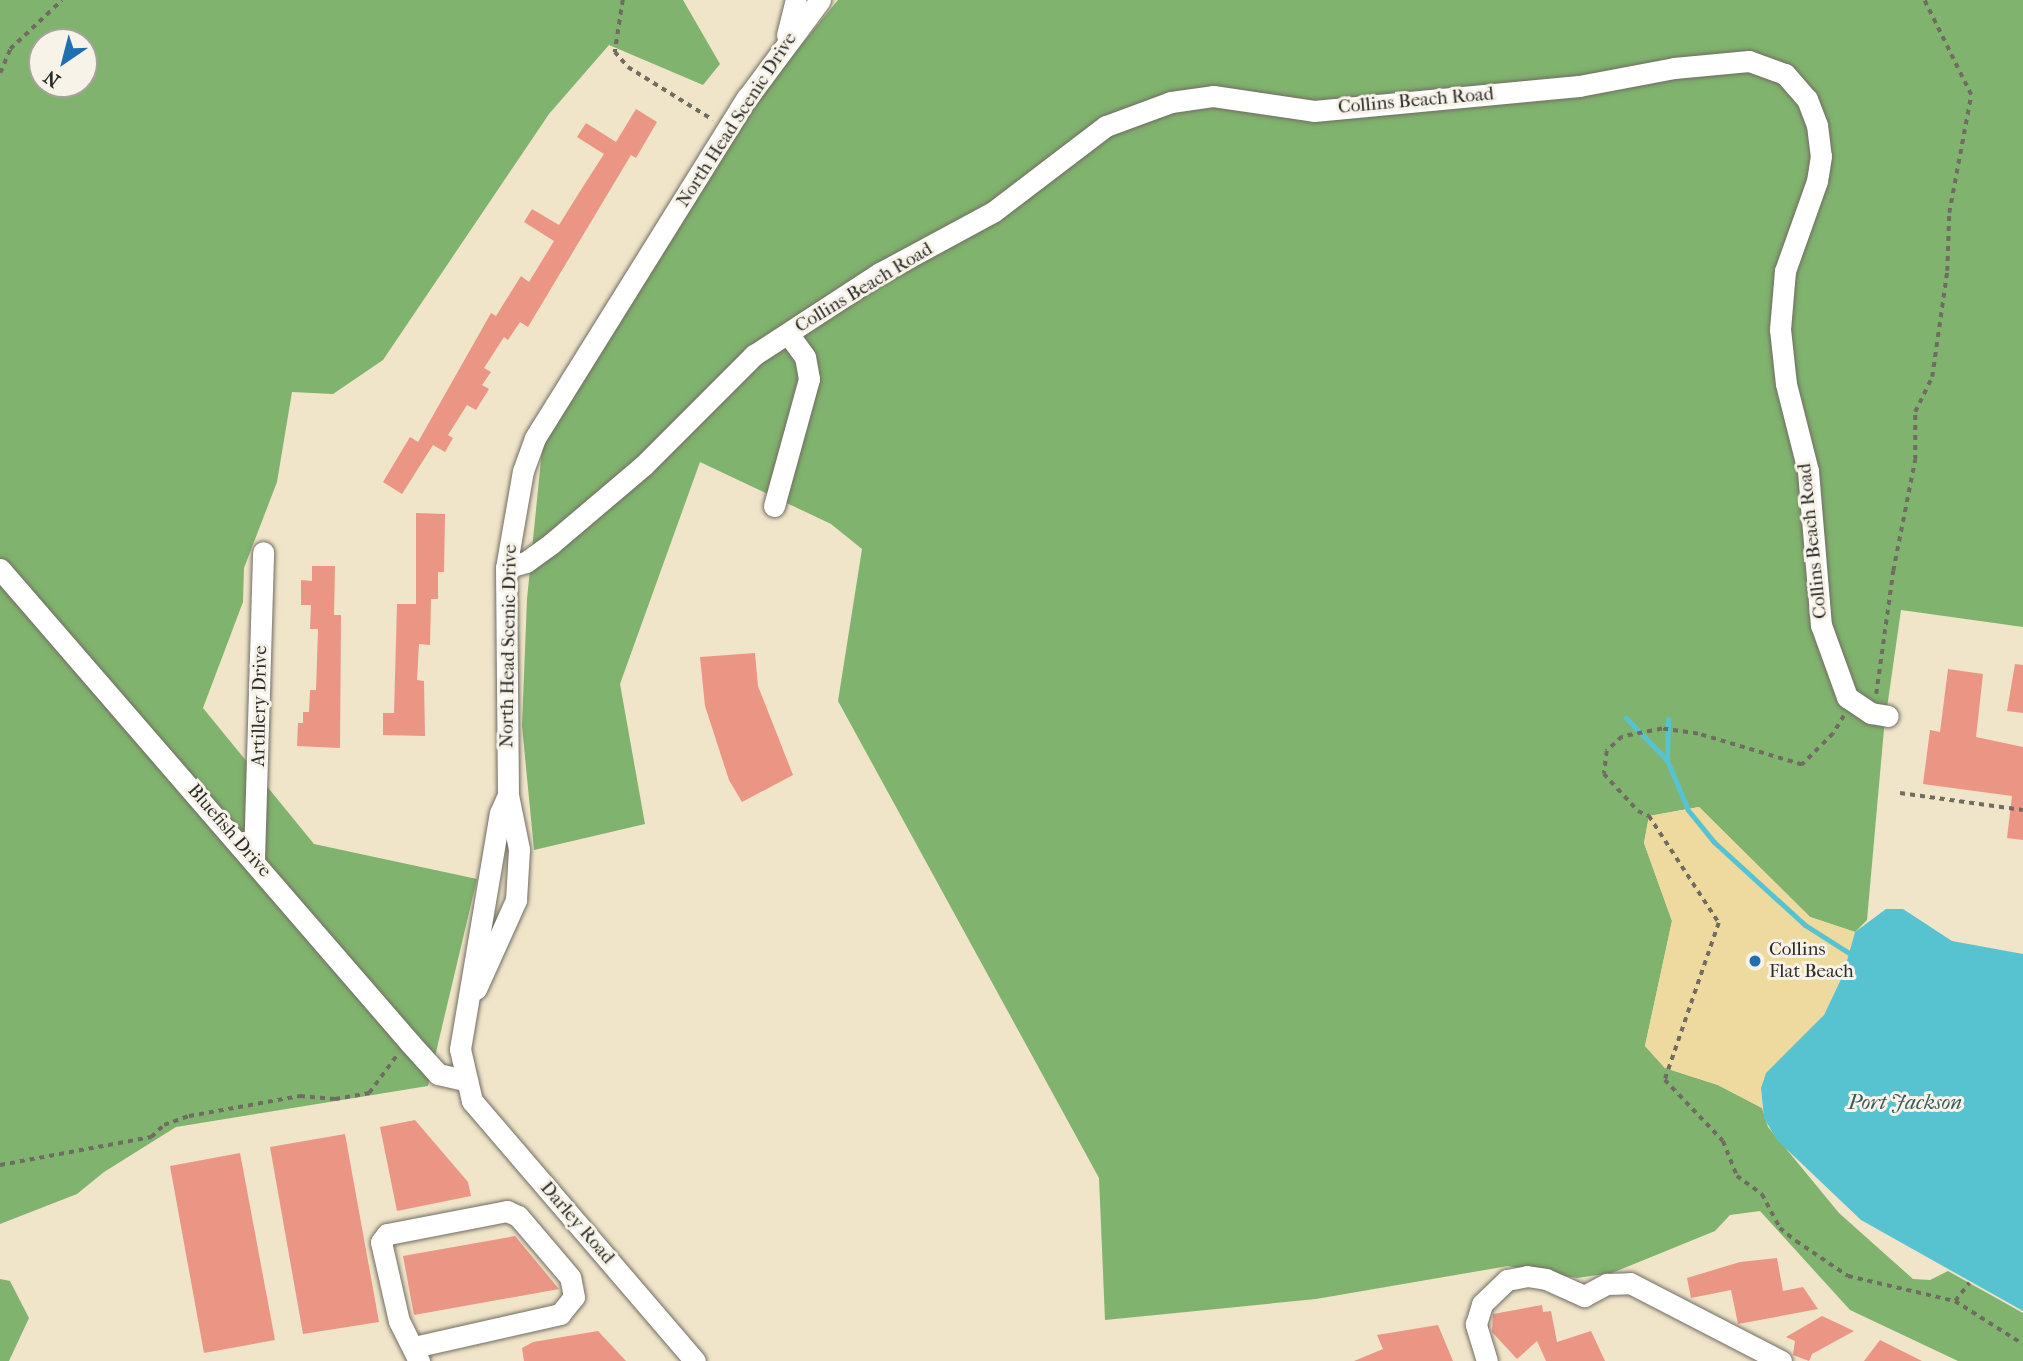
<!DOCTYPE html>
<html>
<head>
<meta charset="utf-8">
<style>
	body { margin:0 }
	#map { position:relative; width:2023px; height:1361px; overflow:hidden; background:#f0e5c9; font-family:"IM FELL French Canon",serif }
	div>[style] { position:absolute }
	.forest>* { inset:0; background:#80b36e }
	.sand>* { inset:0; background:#eeda9e }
	.water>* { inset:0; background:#57c3d1 }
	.stream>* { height:5px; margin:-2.5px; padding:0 2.5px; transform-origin:2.5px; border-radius:2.5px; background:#57c3d1 }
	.building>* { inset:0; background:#eb9585 }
	.path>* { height:3.5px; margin-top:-1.75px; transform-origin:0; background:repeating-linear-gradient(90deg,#706c62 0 5px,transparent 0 10px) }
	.roads { filter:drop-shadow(0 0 2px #706c62) drop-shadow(0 0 2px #706c62) }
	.minor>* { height:21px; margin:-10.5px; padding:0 10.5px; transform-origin:10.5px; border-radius:10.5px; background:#fff }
	.dots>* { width:19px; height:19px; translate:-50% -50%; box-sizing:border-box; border:4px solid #f7f3e8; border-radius:50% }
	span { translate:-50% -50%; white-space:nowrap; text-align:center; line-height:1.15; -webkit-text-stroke:6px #f7f3e8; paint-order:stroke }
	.street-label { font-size:19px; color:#2b2b2b }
	.poi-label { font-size:19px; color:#2b2b2b }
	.left { translate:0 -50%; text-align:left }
	.water-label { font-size:21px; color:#38595d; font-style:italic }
	.north { position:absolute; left:28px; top:28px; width:70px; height:70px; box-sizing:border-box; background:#f7f3e8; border:2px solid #a5a39c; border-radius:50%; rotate:215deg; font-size:19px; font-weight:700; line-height:28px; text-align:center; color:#2b2b2b }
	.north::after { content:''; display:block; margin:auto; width:24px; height:32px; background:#1f6fb2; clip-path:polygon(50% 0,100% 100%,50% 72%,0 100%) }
</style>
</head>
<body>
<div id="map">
	<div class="forest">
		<i style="clip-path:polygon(evenodd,0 0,683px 0,720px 64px,703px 85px,609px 45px,549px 114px,383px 360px,333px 394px,292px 392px,277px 482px,244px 568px,243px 602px,203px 708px,314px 844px,477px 879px,428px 1086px,176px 1127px,104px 1172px,77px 1194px,0 1224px,0 0,42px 42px,84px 42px,84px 84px,42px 84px,42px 42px)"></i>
		<i style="clip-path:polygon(838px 0,2023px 0,2023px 627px,1901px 610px,1884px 729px,1867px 920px,1855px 932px,1810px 917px,1699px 807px,1649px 816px,1644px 843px,1672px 921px,1645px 1046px,1665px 1068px,1718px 1085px,1762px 1108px,1768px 1127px,1839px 1213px,1913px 1279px,1930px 1280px,1948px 1271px,2023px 1313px,2023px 1361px,1958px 1361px,1850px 1310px,1760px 1211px,1730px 1215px,1715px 1231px,1612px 1273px,1577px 1278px,1508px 1266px,1316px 1299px,1105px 1320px,1099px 1178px,838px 701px,862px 549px,831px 524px,700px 462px,620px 684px,645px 824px,534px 850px,522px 726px,527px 599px,543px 440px,753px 104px)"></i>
		<i style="clip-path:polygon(0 1279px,10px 1281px,29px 1318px,9px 1361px,0 1361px)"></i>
	</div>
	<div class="sand">
		<i style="clip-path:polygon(1699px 807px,1810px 917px,1855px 932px,1843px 975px,1824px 1015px,1763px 1079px,1762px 1108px,1718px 1085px,1665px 1068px,1645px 1046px,1672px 921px,1644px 843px,1649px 816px)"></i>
	</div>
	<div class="water">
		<i style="clip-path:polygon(1886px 909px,1903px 909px,1952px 941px,2023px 954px,2023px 1311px,1861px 1220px,1777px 1140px,1764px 1118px,1761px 1088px,1766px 1073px,1824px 1015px,1843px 975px,1855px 932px)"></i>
	</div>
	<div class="stream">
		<i style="left:1626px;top:718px;width:59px;rotate:45.7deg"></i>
		<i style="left:1667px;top:760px;width:54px;rotate:67.2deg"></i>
		<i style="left:1688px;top:810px;width:41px;rotate:50.9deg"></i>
		<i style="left:1714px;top:842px;width:123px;rotate:42.4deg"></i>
		<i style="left:1805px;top:925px;width:52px;rotate:32.5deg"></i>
		<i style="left:1667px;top:760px;width:41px;rotate:-88.6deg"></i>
	</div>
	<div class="building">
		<i style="clip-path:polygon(636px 109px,657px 122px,636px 158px,631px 155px,528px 327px,520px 322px,508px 340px,504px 337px,484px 368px,491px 372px,482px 385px,489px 389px,476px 410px,467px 405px,448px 435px,453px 438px,445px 452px,433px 445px,402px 494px,383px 482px,410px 437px,418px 442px,491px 313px,496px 316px,521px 276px,529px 282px,554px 241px,524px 222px,532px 209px,559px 225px,584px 185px,604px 154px,577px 137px,586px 123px,616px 142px)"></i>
		<i style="clip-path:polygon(416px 513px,445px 514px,444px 572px,438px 572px,438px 599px,431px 599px,430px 645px,419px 644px,417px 680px,424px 681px,425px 736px,383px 735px,383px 713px,394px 713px,397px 604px,416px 604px)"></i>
		<i style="clip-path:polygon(312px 566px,335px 566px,334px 615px,341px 615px,340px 748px,297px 746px,298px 723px,303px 723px,303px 712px,309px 712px,310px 690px,316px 690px,318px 629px,310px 629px,311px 605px,301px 605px,301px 580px,312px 581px)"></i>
		<i style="clip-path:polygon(755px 653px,758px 686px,793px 775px,742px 802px,729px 780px,705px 706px,700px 657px)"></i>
		<i style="clip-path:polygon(2015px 664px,2023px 665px,2023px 713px,2007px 711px)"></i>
		<i style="clip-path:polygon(1948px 669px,1983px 674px,1976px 737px,2023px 747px,2023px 840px,2007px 838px,2012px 796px,1923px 784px,1930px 730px,1940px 732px)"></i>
		<i style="clip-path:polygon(415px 1120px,468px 1182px,471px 1196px,397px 1211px,380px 1127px)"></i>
		<i style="clip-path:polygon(345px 1134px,379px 1322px,303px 1334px,270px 1147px)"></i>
		<i style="clip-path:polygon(240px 1153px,275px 1340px,204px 1353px,170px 1166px)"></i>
		<i style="clip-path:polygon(515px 1236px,559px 1289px,414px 1315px,403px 1256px)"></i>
		<i style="clip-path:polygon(1777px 1258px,1783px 1291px,1803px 1287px,1818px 1309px,1738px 1324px,1731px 1290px,1691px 1298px,1687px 1278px,1740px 1262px)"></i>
		<i style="clip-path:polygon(1542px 1305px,1543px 1312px,1551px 1311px,1557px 1342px,1591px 1331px,1605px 1361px,1546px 1361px,1537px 1341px,1517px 1359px,1492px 1332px,1493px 1314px)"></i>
		<i style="clip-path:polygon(1822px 1316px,1854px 1331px,1812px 1354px,1809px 1361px,1793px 1355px,1795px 1341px,1786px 1337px)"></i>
		<i style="clip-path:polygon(1438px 1325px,1453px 1361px,1354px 1361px,1383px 1349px,1377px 1335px)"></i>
		<i style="clip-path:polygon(598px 1331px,626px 1361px,524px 1361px,522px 1348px,533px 1342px)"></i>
		<i style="clip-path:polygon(1880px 1340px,1922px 1361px,1864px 1361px)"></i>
	</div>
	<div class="path">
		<i style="left:623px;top:0;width:53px;rotate:98.7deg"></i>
		<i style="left:615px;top:52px;width:20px;rotate:49deg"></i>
		<i style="left:628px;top:67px;width:100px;rotate:31.9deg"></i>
		<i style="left:0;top:73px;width:26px;rotate:-67deg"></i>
		<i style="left:10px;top:49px;width:71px;rotate:-43.3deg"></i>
		<i style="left:1876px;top:694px;width:124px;rotate:-82.1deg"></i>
		<i style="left:1893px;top:571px;width:113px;rotate:-78.8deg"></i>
		<i style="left:1915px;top:460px;width:48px;rotate:-90deg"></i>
		<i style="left:1915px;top:412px;width:39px;rotate:-64deg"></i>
		<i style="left:1932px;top:377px;width:107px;rotate:-81.9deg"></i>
		<i style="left:1947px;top:271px;width:58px;rotate:-88deg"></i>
		<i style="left:1949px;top:213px;width:120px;rotate:-79.4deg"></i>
		<i style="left:1971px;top:95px;width:106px;rotate:-116.3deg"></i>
		<i style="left:1844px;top:716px;width:21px;rotate:121deg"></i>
		<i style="left:1833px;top:734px;width:44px;rotate:135deg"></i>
		<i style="left:1802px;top:765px;width:109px;rotate:-163.4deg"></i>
		<i style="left:1698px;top:734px;width:36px;rotate:-172deg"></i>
		<i style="left:1662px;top:729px;width:41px;rotate:168.7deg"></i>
		<i style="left:1622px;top:737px;width:21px;rotate:137deg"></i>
		<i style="left:1607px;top:751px;width:23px;rotate:97deg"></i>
		<i style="left:1604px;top:774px;width:50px;rotate:47.4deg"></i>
		<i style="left:1638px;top:811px;width:12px;rotate:24deg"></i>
		<i style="left:1649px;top:816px;width:128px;rotate:56.8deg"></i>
		<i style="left:1719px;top:923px;width:166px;rotate:109deg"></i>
		<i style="left:1665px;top:1080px;width:84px;rotate:46.4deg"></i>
		<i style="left:1723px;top:1141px;width:38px;rotate:68deg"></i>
		<i style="left:1737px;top:1176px;width:31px;rotate:36deg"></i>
		<i style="left:1762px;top:1194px;width:38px;rotate:62deg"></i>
		<i style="left:1780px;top:1228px;width:21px;rotate:39deg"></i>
		<i style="left:1796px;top:1241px;width:63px;rotate:33.9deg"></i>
		<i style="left:1848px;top:1276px;width:110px;rotate:13.2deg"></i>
		<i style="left:1955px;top:1301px;width:80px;rotate:32.3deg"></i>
		<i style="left:1900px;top:793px;width:124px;rotate:7.9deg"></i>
		<i style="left:0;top:1165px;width:154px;rotate:-10.5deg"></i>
		<i style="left:151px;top:1137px;width:18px;rotate:-43deg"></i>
		<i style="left:164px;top:1125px;width:27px;rotate:-20deg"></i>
		<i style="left:189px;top:1116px;width:113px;rotate:-10.2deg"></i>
		<i style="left:300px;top:1096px;width:35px;rotate:5deg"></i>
		<i style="left:335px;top:1099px;width:35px;rotate:-10deg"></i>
		<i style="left:369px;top:1093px;width:47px;rotate:-53.6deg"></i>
		<i style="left:1955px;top:1301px;width:23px;rotate:-52deg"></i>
	</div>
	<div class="roads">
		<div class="minor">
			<i style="left:787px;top:35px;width:36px;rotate:-76deg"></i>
			<i style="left:774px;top:506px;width:132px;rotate:-74.6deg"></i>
			<i style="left:809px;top:379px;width:22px;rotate:-100deg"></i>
			<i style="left:805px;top:357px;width:29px;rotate:-126deg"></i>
			<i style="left:506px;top:568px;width:21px;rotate:-17deg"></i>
			<i style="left:526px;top:562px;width:32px;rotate:-36deg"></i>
			<i style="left:552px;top:543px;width:121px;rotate:-40.3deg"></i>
			<i style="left:644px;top:465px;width:156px;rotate:-45deg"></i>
			<i style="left:754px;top:355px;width:150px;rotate:-33.1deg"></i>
			<i style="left:880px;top:273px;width:128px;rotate:-28.4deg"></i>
			<i style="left:993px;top:212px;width:142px;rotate:-37.3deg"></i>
			<i style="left:1106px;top:126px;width:69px;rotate:-20.3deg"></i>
			<i style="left:1171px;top:102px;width:42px;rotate:-8.1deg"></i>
			<i style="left:1213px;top:96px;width:102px;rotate:8.4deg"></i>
			<i style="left:1314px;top:111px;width:266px;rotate:-5.4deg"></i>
			<i style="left:1579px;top:86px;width:97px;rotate:-10.7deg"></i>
			<i style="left:1674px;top:68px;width:75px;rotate:-5.3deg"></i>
			<i style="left:1749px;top:61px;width:38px;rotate:20deg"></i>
			<i style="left:1785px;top:74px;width:33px;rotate:49deg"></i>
			<i style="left:1807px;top:99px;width:28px;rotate:69deg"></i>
			<i style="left:1817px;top:125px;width:31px;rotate:83deg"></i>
			<i style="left:1821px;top:156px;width:25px;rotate:99deg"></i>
			<i style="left:1817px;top:181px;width:96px;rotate:109.6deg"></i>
			<i style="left:1785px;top:271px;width:58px;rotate:94.9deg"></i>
			<i style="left:1780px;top:329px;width:55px;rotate:83.8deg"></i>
			<i style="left:1786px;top:384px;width:90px;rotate:75.8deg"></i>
			<i style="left:1808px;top:471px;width:155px;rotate:85.2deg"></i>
			<i style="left:1821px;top:625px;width:77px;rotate:70.1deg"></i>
			<i style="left:1847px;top:697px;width:29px;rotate:34deg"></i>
			<i style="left:1871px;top:713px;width:17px;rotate:10deg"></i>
			<i style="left:0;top:569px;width:627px;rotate:49.14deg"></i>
			<i style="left:410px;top:1043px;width:42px;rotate:47.9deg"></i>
			<i style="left:438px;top:1074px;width:28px;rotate:13deg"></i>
			<i style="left:254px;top:859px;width:307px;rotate:-88.3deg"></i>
			<i style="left:476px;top:989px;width:98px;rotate:-65.8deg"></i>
			<i style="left:516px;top:900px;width:51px;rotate:-86.6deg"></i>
			<i style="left:519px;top:849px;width:55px;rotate:-101.5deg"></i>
			<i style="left:414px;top:1347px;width:150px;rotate:-12.7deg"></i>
			<i style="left:560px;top:1314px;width:22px;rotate:-51deg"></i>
			<i style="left:574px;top:1297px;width:20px;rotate:-101deg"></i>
			<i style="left:570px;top:1277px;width:80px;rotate:-130.4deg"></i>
			<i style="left:518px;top:1216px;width:12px;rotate:-156deg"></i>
			<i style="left:507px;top:1211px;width:122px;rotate:169.1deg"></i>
			<i style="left:387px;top:1234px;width:10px;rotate:127deg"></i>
			<i style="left:381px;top:1242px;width:81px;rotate:77.2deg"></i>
			<i style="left:399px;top:1321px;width:45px;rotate:63.4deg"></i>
			<i style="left:695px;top:1361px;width:343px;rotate:-130.6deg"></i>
			<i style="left:472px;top:1101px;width:53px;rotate:-103deg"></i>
			<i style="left:460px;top:1049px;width:239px;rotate:-80.4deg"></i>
			<i style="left:500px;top:813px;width:20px;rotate:-66deg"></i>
			<i style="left:508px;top:795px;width:227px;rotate:-90.5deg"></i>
			<i style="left:506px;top:568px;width:98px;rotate:-80.1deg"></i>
			<i style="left:523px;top:471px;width:35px;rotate:-70deg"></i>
			<i style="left:535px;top:438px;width:401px;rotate:-58.1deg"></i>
			<i style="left:747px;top:98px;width:122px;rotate:-53.3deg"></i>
			<i style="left:1487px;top:1361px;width:39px;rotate:-107deg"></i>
			<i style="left:1476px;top:1324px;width:21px;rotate:-73deg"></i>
			<i style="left:1482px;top:1304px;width:35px;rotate:-44deg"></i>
			<i style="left:1507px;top:1280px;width:20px;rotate:-11deg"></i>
			<i style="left:1527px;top:1276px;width:19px;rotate:9deg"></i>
			<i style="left:1546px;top:1279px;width:42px;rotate:24.1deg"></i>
			<i style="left:1584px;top:1296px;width:26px;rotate:-28deg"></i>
			<i style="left:1607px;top:1284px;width:23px;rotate:-2deg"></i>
			<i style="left:1630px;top:1283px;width:170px;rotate:27.3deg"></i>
		</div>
	</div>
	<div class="dots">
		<i style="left:1755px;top:961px;background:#1f6fb2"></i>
	</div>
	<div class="street-label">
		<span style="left:1416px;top:101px;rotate:-5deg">Collins Beach Road</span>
		<span style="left:737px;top:120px;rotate:-57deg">North Head Scenic Drive</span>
		<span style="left:864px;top:288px;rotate:-31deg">Collins Beach Road</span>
		<span style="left:1813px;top:541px;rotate:-96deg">Collins Beach Road</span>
		<span style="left:509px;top:646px;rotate:-89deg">North Head Scenic Drive</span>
		<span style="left:260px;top:706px;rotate:-89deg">Artillery Drive</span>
		<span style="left:229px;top:831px;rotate:49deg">Bluefish Drive</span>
		<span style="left:577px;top:1223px;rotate:49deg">Darley Road</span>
	</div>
	<div class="poi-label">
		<span class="left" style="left:1769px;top:961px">Collins<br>Flat Beach</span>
	</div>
	<div class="water-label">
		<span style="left:1905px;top:1102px">Port Jackson</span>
	</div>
	<div class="north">N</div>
</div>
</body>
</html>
